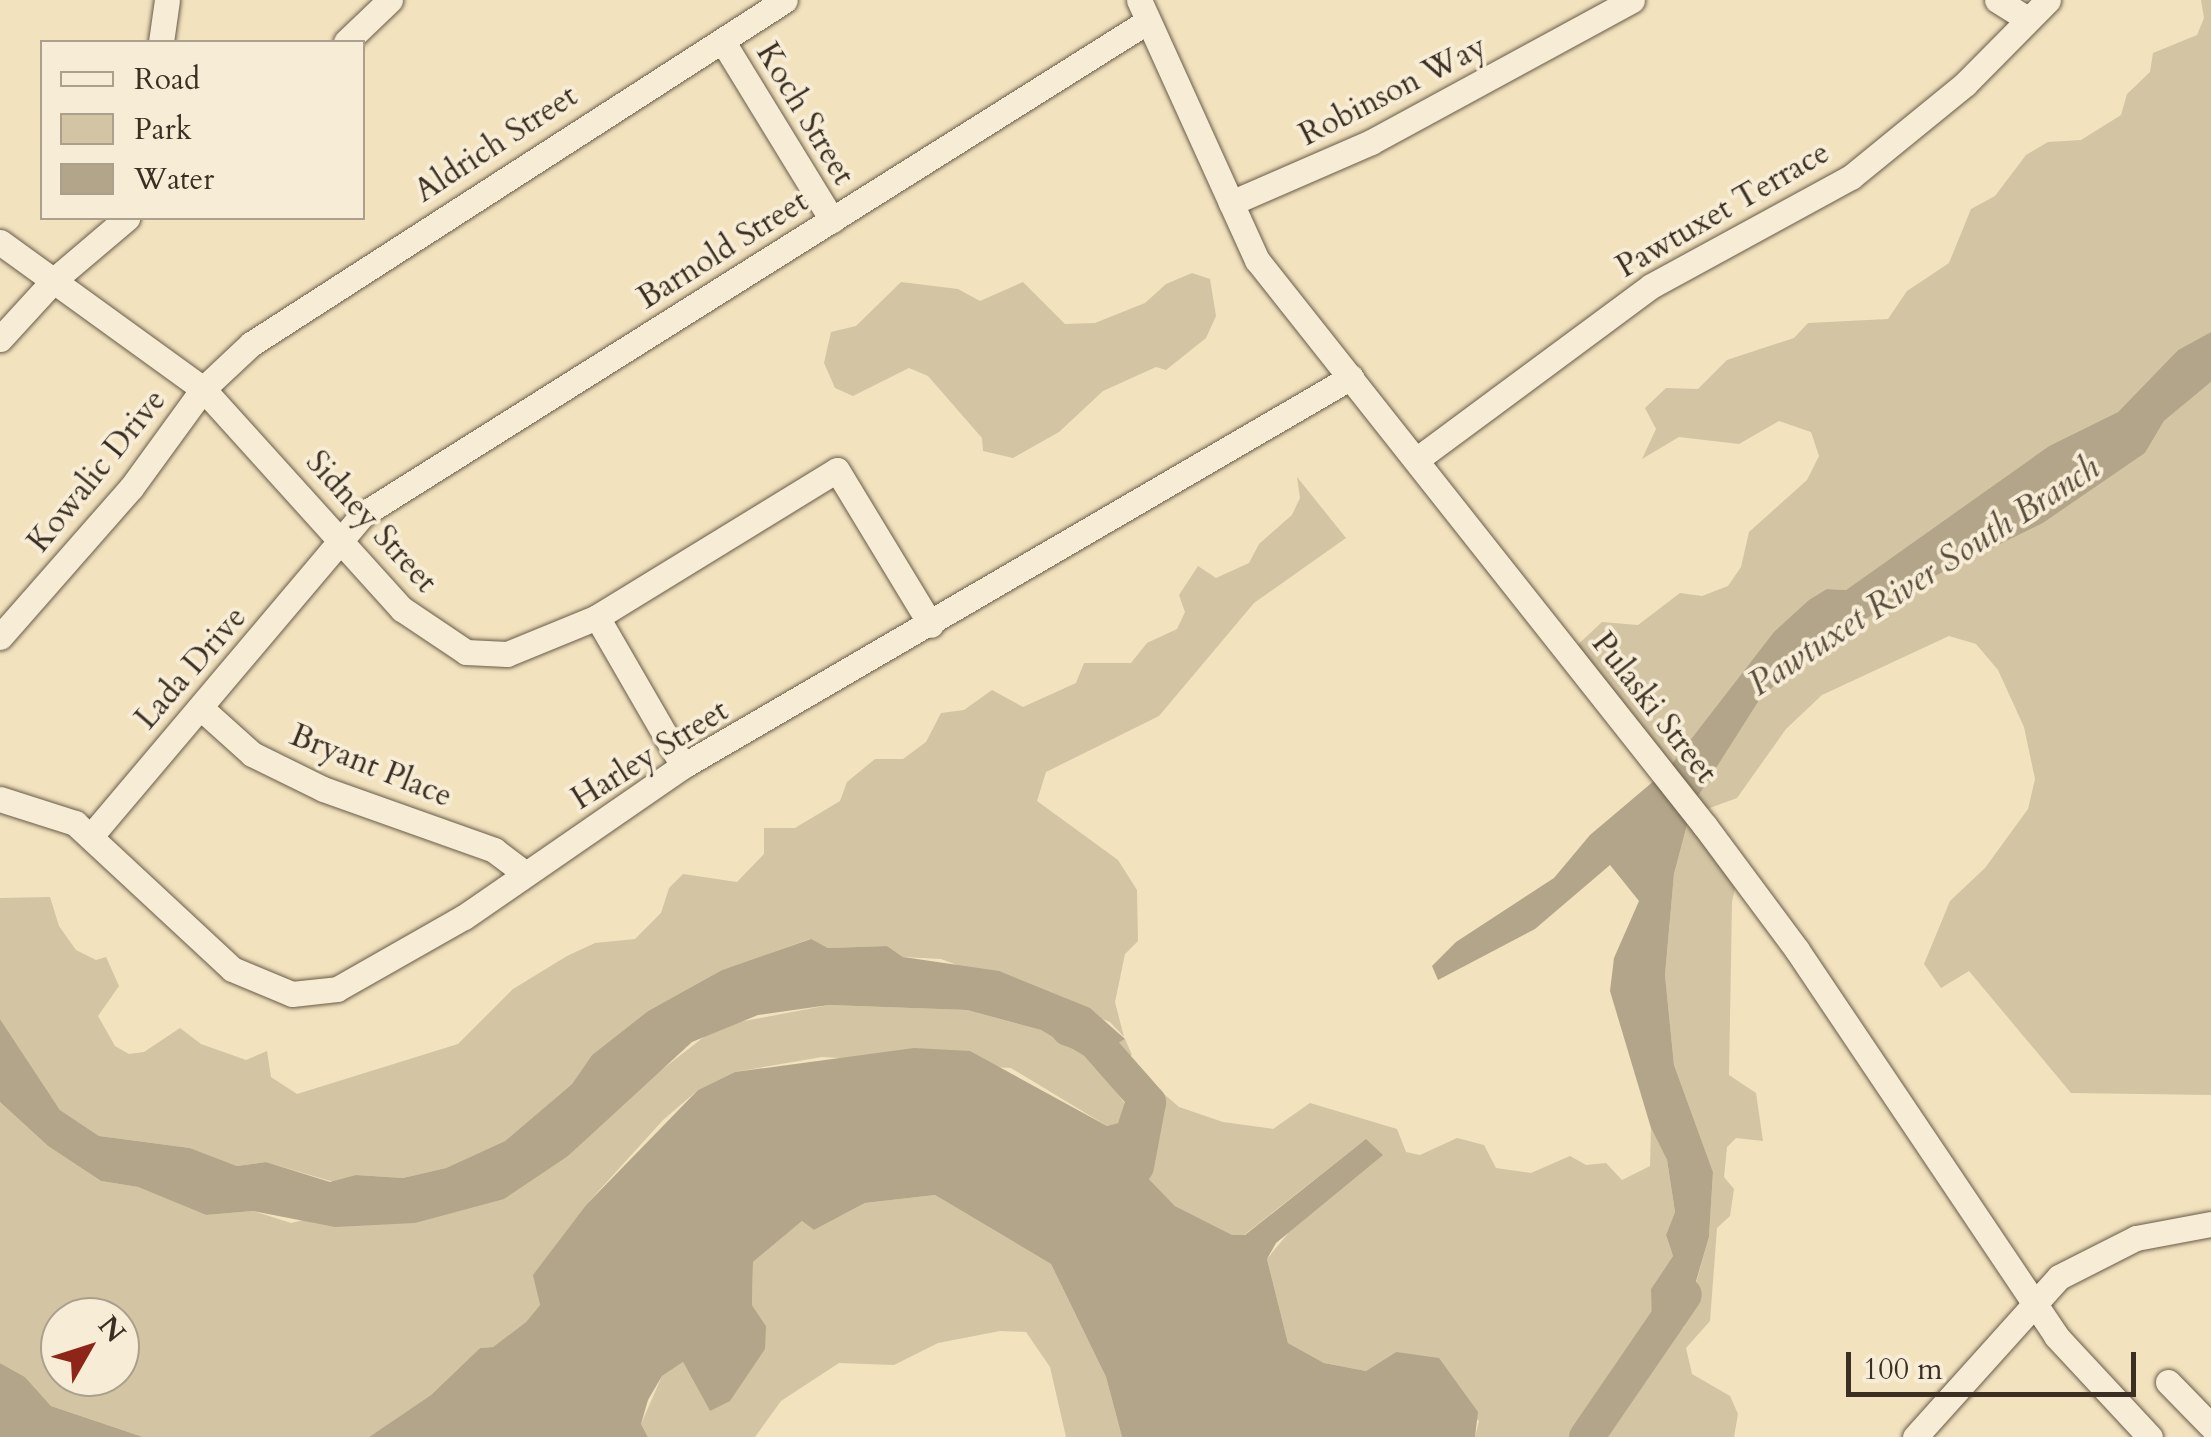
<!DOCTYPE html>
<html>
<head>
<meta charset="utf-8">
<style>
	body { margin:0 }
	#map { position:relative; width:2211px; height:1437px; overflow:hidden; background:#f2e2be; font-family:Cardo,serif }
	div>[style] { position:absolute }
	.green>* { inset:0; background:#d3c4a3 }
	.water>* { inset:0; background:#b3a589 }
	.river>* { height:35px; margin:-17.5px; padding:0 17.5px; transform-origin:17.5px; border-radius:17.5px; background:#b3a589 }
	.roads { filter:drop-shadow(0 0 2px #685c49) drop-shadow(0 0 2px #685c49) }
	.minor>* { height:25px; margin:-12.5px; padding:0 12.5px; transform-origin:12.5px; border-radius:12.5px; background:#f7ecd5 }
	span { translate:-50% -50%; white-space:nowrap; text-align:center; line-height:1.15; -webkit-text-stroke:8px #f7ecd5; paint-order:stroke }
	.street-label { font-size:32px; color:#3a2f22 }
	.water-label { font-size:35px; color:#584c3c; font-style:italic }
	.legend { position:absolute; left:40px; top:40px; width:325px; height:180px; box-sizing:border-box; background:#f7ecd5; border:2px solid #aba08d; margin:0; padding:12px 18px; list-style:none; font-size:30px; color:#3a2f22 }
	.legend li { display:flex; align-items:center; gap:20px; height:50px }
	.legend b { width:50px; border:2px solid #aba08d }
	.north { position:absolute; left:40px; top:1297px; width:100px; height:100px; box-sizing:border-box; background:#f7ecd5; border:2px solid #aba08d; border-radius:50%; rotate:51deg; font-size:28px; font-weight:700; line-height:40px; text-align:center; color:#3a2f22 }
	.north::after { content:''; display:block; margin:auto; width:35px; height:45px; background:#8f2418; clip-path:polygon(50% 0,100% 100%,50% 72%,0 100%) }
	.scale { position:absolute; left:1846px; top:1352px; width:290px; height:45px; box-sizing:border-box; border:5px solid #3a2f22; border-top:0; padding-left:12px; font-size:30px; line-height:35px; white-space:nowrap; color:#3a2f22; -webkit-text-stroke:8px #f7ecd5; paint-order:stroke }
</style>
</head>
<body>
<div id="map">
	<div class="green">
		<i style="clip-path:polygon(2201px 0,2211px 0,2211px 332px,2178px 350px,2118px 412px,2049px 446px,1846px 590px,1827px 589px,1669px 769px,1571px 651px,1602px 622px,1638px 625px,1680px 593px,1702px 596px,1728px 586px,1741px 567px,1749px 532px,1807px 480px,1819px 456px,1811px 432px,1779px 421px,1739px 444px,1679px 437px,1642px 459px,1656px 429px,1645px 408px,1666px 388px,1698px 389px,1727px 360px,1794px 338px,1808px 323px,1888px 319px,1907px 291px,1949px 263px,1971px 209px,1995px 196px,2026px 155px,2048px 142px,2081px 140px,2121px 115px,2127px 94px,2150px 72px,2153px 53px,2197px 35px,2204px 18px)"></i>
		<i style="clip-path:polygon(1192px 273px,1210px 279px,1216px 316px,1206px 338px,1166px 370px,1156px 367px,1103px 391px,1059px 432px,1013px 458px,983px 451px,982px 438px,928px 376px,909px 368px,853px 396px,835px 388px,824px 363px,831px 332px,856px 326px,901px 282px,958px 289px,980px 301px,1023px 282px,1065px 324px,1095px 323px,1145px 303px,1166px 284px)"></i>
		<i style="clip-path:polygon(2211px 382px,2211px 1095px,2071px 1093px,1969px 971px,1941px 988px,1924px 964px,1950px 901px,1985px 868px,2028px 809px,2035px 779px,2024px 727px,1998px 670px,1976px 644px,1949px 636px,1822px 695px,1786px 729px,1737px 798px,1696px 813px,1739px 870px,1732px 902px,1729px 1075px,1756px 1093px,1763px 1141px,1736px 1138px,1727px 1147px,1724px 1177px,1734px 1189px,1730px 1216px,1717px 1228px,1710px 1321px,1686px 1348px,1692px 1374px,1730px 1396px,1738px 1414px,1734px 1437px,1475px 1437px,1479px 1421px,1396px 1352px,1366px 1371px,1324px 1363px,1288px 1343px,1267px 1259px,1365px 1140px,1244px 1235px,1231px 1235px,1175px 1206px,1145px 1175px,1139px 1150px,1146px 1093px,1157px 1088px,1179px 1107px,1223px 1122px,1273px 1129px,1310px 1103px,1397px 1129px,1406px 1152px,1420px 1155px,1457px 1138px,1484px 1145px,1496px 1168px,1531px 1173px,1570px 1156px,1586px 1165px,1606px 1163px,1622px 1180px,1650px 1166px,1651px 1128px,1667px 1160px,1675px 1212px,1666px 1235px,1673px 1256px,1651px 1289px,1683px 1329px,1709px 1237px,1713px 1172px,1674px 1065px,1665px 975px,1674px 874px,1692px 806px,1760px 699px,1800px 662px,1923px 582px,2043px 523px,2145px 453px,2164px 421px)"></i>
		<i style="clip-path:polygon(1297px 477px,1346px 538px,1254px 603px,1159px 716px,1046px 772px,1037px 801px,1118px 860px,1137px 890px,1138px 941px,1125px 954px,1115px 1002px,1124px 1037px,1110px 1022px,941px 959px,903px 957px,887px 946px,828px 948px,810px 939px,722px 970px,648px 1011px,592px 1055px,572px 1084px,505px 1141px,446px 1168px,403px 1178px,356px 1175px,337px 1183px,266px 1162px,237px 1166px,190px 1148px,99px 1136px,60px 1110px,0 1019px,0 898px,50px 897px,59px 926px,76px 950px,96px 960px,106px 957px,119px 986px,98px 1016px,115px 1046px,129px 1054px,144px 1052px,180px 1028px,201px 1044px,246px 1060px,267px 1051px,271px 1077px,297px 1094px,458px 1044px,513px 989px,567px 956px,595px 943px,635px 939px,661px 913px,669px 888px,683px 874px,737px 882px,764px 854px,764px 828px,795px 828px,840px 801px,847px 782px,875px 759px,903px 759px,926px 742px,941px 713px,964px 710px,992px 690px,1023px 707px,1076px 683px,1084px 663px,1131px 663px,1147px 643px,1177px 629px,1185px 612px,1179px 595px,1198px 566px,1216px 578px,1249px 563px,1259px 544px,1292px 515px,1300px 498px)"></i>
		<i style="clip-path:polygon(evenodd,829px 1005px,967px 1010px,1041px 1030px,1091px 1060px,1125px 1039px,1132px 1055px,1107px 1069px,1105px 1077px,1126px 1105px,1118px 1123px,1107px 1126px,1011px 1068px,822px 1057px,735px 1072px,698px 1090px,663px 1120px,586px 1205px,534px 1275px,540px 1305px,526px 1322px,493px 1347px,480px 1348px,431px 1395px,369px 1437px,143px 1437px,51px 1406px,25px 1377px,0 1363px,0 1102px,48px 1146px,101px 1181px,138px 1187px,206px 1215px,253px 1211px,291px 1223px,568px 1156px,642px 1085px,718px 1026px,829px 1005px,60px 1317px,120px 1317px,120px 1377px,60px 1377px,60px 1317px)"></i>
		<i style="clip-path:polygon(935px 1195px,1051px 1264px,1106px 1377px,1122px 1437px,1066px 1437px,1050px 1367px,1026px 1332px,1000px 1331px,938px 1343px,894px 1365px,839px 1363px,781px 1401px,755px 1437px,648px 1437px,641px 1424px,662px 1376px,683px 1362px,710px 1411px,766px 1326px,752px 1305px,753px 1262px,802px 1221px,814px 1230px,865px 1203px)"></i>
	</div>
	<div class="water">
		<i style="clip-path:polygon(2211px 332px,2211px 382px,2164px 421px,2145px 453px,2043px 523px,1923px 582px,1800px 662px,1760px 699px,1692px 806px,1674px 874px,1665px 975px,1674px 1065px,1713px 1172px,1709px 1237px,1682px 1329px,1669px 1340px,1652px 1324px,1651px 1289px,1673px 1256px,1666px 1235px,1675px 1212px,1667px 1160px,1651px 1128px,1610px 991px,1614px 958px,1639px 901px,1610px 865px,1535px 929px,1438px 980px,1432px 966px,1456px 942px,1554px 878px,1590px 835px,1668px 769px,1774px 632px,1809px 600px,1827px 589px,1846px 590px,2049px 446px,2118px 412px,2178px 350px)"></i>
		<i style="clip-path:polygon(811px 939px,828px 948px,887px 946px,903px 957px,999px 971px,1090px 1008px,1125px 1039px,1091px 1060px,1041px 1030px,967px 1010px,829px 1005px,758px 1015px,692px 1042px,568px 1156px,504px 1199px,415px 1223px,335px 1227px,253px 1211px,206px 1215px,138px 1187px,101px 1181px,48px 1146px,0 1102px,0 1019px,60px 1110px,99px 1136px,190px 1148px,237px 1166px,266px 1162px,330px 1182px,356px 1175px,403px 1178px,446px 1168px,505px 1141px,572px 1084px,592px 1055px,648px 1011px,722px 970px)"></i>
		<i style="clip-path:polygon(914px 1048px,970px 1051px,1107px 1126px,1118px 1123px,1126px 1099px,1143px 1086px,1139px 1150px,1145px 1175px,1175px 1206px,1232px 1235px,1245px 1235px,1366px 1139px,1383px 1155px,1276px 1243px,1267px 1259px,1288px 1343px,1324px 1363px,1366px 1371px,1396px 1352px,1439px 1358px,1478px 1412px,1475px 1437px,1122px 1437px,1106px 1377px,1051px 1264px,935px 1195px,865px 1203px,814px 1230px,802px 1221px,753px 1262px,752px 1305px,766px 1326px,765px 1349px,730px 1401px,710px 1411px,683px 1362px,662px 1376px,648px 1400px,641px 1424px,648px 1437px,369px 1437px,431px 1395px,480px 1348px,493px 1347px,526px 1322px,540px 1305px,533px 1275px,586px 1205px,698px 1090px,735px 1072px)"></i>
		<i style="clip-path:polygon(0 1363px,25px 1377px,51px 1406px,143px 1437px,0 1437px)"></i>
	</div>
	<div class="river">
		<i style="left:1068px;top:1028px;width:23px;rotate:20deg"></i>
		<i style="left:1090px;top:1036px;width:88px;rotate:48.7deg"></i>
		<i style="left:1148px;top:1102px;width:65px;rotate:100.6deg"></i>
		<i style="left:1586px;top:1437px;width:173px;rotate:-55.6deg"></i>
	</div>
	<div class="roads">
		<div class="minor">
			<i style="left:1139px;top:0;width:286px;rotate:65.6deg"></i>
			<i style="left:1257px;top:260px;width:722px;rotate:51.64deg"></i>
			<i style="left:1705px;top:826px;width:154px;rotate:53.4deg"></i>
			<i style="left:1797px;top:950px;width:465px;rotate:56.1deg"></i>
			<i style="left:2056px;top:1336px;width:138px;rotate:47.1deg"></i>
			<i style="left:1997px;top:0;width:36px;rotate:32deg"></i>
			<i style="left:161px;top:42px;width:42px;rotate:-81.9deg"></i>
			<i style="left:346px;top:42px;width:61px;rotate:-43.7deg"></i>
			<i style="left:723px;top:42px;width:209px;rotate:58.5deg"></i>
			<i style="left:1231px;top:203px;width:153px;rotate:-23.5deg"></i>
			<i style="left:1371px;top:142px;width:297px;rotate:-28.5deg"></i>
			<i style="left:0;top:242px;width:251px;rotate:35.9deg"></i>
			<i style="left:203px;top:389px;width:297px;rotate:47.9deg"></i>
			<i style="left:402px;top:609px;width:77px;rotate:33.9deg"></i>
			<i style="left:466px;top:652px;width:41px;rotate:2.8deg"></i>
			<i style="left:507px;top:654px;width:97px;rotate:-22.3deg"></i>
			<i style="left:597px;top:617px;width:281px;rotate:-31.5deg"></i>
			<i style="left:837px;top:470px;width:181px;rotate:58.8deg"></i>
			<i style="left:0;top:339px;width:80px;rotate:-47.5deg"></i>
			<i style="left:54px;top:280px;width:96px;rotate:-40.3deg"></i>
			<i style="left:1416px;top:460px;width:292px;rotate:-36.5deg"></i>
			<i style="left:1651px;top:286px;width:228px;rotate:-28.6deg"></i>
			<i style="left:1851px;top:177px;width:147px;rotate:-39.2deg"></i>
			<i style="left:1965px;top:84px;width:118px;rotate:-45.3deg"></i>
			<i style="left:597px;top:617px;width:172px;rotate:60deg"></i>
			<i style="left:0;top:637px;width:198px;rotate:-48.7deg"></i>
			<i style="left:131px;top:488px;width:122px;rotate:-54deg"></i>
			<i style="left:203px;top:389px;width:66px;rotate:-43.2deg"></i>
			<i style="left:251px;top:344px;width:635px;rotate:-32.79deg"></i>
			<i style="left:202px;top:709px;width:67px;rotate:42deg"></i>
			<i style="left:252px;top:754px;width:79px;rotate:26.2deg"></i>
			<i style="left:323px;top:789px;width:182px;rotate:19.6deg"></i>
			<i style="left:494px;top:850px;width:38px;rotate:37deg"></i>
			<i style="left:0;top:799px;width:79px;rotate:17.7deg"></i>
			<i style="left:75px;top:823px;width:214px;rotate:42.9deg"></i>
			<i style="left:232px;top:969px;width:65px;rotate:22.6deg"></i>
			<i style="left:292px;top:994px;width:45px;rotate:-6.3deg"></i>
			<i style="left:337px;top:989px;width:146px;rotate:-29.6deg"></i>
			<i style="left:464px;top:917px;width:266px;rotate:-34.6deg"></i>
			<i style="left:683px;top:766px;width:773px;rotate:-30.21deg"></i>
			<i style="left:91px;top:836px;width:420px;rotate:-49.8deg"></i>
			<i style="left:362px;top:515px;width:928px;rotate:-32.15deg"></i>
			<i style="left:2168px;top:1382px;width:62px;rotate:45.7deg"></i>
			<i style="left:1915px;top:1437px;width:215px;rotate:-48deg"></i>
			<i style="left:2059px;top:1277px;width:86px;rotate:-26.9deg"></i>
			<i style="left:2136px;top:1238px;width:76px;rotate:-10.6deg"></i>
		</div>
	</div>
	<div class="street-label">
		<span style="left:1393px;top:91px;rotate:-27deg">Robinson Way</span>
		<span style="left:805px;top:114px;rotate:59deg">Koch Street</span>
		<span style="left:496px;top:144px;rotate:-33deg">Aldrich Street</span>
		<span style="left:1723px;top:210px;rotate:-30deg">Pawtuxet Terrace</span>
		<span style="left:723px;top:250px;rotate:-32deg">Barnold Street</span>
		<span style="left:97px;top:471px;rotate:-51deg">Kowalic Drive</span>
		<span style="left:371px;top:522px;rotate:48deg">Sidney Street</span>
		<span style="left:191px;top:668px;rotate:-49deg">Lada Drive</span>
		<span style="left:1654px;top:708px;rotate:52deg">Pulaski Street</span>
		<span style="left:650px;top:755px;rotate:-32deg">Harley Street</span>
		<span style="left:371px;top:766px;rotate:22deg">Bryant Place</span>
	</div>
	<div class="water-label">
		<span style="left:1924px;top:576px;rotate:-33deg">Pawtuxet River South Branch</span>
	</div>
	<ul class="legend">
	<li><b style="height:12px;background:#f7ecd5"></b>Road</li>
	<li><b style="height:28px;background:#d3c4a3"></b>Park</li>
	<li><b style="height:28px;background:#b3a589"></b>Water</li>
	</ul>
	<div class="north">N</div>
	<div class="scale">100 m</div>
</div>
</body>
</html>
